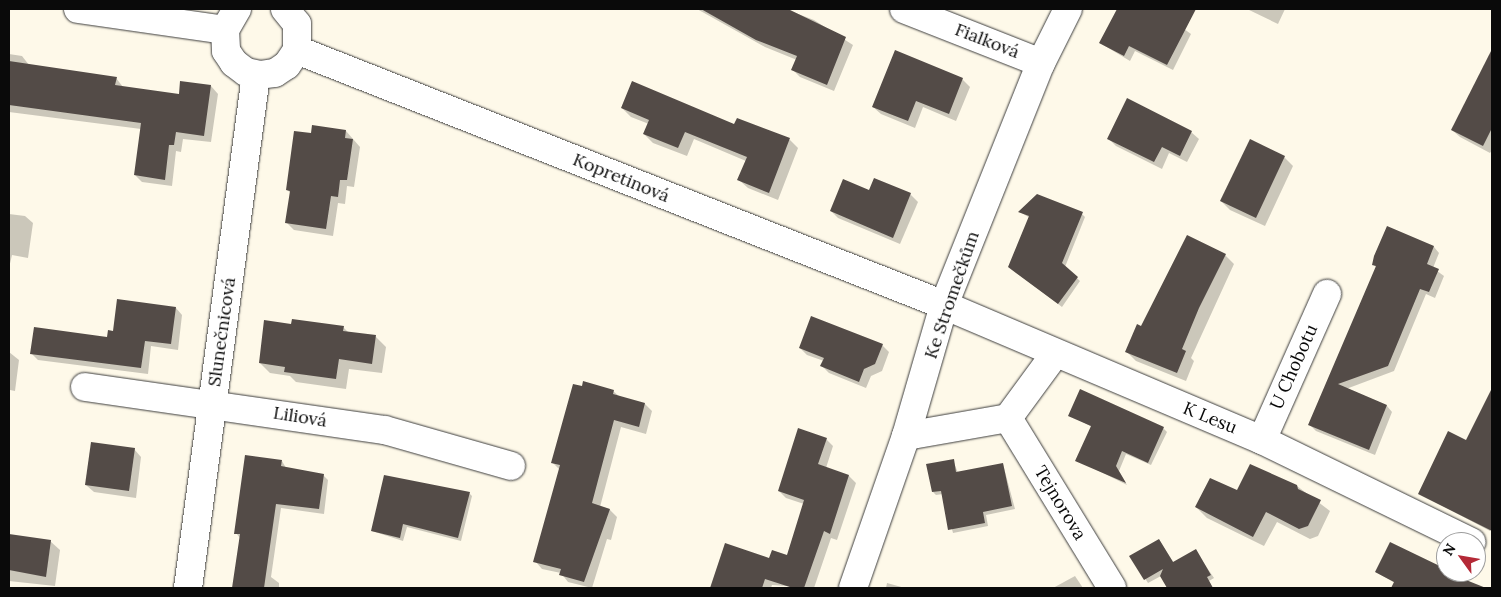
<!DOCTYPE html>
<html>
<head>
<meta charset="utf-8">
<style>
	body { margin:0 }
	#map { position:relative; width:1501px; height:597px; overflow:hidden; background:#fef9e9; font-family:Lora,serif }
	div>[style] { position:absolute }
	.shadow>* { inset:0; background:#0003 }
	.building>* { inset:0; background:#534b47 }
	.roads { filter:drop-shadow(0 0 1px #3d3d3d) drop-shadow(0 0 1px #3d3d3d) }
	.street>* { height:28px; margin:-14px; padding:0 14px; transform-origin:14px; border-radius:14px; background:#fff }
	span { translate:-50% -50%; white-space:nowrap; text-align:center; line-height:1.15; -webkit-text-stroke:5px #fff; paint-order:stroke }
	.street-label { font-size:18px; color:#0a0a0a }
	.frame { position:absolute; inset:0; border:10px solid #0a0a0a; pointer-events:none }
	.north { position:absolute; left:1436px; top:532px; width:50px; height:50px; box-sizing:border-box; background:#fff; border:1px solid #9d9d9d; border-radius:50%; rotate:302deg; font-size:14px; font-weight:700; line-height:20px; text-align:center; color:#0a0a0a }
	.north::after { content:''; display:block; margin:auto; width:18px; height:22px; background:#b42937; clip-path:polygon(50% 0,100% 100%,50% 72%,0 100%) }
</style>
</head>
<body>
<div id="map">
	<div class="shadow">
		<i style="clip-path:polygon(697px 9px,785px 9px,814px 20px,853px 45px,834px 91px,800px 77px,793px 70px,797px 60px,765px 47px)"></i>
		<i style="clip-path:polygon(1118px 9px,1190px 9px,1180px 26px,1191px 34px,1173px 70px,1135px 51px,1130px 61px,1100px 43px)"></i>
		<i style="clip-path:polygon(1247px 9px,1285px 9px,1278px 24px)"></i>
		<i style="clip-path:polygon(1492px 52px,1492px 150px,1490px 153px,1460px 137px,1452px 130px)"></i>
		<i style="clip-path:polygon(9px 54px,22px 56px,29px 65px,116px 78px,123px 87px,180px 95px,211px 86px,218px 94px,211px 142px,183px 139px,181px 152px,176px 151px,172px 186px,142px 182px,135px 175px,141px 129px,9px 112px)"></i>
		<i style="clip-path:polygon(962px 79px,970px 87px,956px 121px,923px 107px,915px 128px,881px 114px,873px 107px)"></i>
		<i style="clip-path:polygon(622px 108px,735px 126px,737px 120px,790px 140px,798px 148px,778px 200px,748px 188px,739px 180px,746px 161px,694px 139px,687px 156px,653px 143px,644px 134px,649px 124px,631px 117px)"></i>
		<i style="clip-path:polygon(346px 131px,360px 147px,354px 187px,347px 186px,345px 204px,338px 203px,333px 236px,294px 230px,287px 223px,291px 193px,287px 190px,312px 135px)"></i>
		<i style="clip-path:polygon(1191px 132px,1199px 139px,1187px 162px,1169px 153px,1162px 169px,1116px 146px,1109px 139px)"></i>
		<i style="clip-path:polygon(1284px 157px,1293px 166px,1265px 226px,1230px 210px,1221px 201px)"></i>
		<i style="clip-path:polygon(870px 191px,910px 194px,918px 202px,900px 244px,838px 218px,831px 211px)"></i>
		<i style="clip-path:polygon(1020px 212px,1082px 214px,1085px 217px,1065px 267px,1080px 281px,1062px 307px,1013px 270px,1030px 218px)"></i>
		<i style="clip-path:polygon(9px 214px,25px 216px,33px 223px,28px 258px,12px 255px,9px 268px)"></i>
		<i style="clip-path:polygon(1387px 228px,1434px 247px,1439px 253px,1433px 268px,1444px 276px,1435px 298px,1426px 294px,1394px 371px,1346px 389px,1387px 406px,1392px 412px,1375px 455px,1316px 431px,1310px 425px,1377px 268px,1373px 264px)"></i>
		<i style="clip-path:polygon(1225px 255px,1234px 264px,1191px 358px,1194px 361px,1186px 381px,1136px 361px,1127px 352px,1141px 327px)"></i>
		<i style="clip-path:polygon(119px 300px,176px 308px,182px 315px,178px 350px,151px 346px,148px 374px,38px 360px,32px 354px,108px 339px,114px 332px)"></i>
		<i style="clip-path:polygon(292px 325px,343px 327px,349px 333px,376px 337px,386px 347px,382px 373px,349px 369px,346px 389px,296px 382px,290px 376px,270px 373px,260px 363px)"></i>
		<i style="clip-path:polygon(882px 345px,889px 352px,882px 371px,871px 376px,866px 388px,829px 373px,822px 366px,824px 361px,807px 355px,800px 348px)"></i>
		<i style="clip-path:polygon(9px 352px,19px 360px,15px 391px,10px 390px,9px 398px)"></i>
		<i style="clip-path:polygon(613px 391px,620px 397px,645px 404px,652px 411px,646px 434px,621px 427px,600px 507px,610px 510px,617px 517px,611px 540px,607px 539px,592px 588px,568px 582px,561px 573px,542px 569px,535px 561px,560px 470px,553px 463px)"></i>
		<i style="clip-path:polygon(1492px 391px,1492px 527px,1490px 531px,1420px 494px,1467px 442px)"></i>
		<i style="clip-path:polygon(1069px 415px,1163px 428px,1167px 432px,1151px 465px,1126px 454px,1119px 471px,1127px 485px,1077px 460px,1092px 427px)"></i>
		<i style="clip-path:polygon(826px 439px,833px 446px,826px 468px,849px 476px,856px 483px,837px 540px,831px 538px,814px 588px,772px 585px,771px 588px,712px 588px,726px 545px,770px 559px,787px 556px,804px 504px,786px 498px,779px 491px)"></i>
		<i style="clip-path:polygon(134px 449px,141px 457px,136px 498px,94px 492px,86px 485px)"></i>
		<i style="clip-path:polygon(953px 460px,958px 473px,1003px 464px,1015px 509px,986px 515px,988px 526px,953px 533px,943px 494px,936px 495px,933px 492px)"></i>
		<i style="clip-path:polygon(282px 461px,286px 468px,323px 475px,328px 480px,324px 514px,281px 508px,271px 577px,279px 583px,279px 588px,233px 588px,240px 538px,236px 533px)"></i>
		<i style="clip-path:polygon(1297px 486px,1330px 511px,1318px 536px,1310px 539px,1277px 522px,1264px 546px,1207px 518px,1196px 507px,1237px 492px)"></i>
		<i style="clip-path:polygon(469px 493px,472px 496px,461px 541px,407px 527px,403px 541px,372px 531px)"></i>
		<i style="clip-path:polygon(9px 535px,50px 541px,60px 550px,55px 586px,9px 581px)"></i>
		<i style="clip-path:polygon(1159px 540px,1174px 563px,1195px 550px,1214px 578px,1209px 581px,1213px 588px,1168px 588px,1161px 576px,1148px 583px,1131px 556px)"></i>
		<i style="clip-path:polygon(1446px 570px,1469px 581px,1472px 585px,1470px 588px,1393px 588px,1395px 583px,1376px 572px)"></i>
		<i style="clip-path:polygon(1075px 576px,1083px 588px,1053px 588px)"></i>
		<i style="clip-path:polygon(887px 583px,905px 588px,886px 588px)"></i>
	</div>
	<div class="building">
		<i style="clip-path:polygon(701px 9px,788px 9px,846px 37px,827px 85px,791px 70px,797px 56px,756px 40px)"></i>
		<i style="clip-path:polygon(1117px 9px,1196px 9px,1167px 65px,1129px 46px,1124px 56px,1099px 43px)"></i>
		<i style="clip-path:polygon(1492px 49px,1492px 128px,1483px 146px,1451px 130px)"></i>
		<i style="clip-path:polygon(895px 50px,963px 78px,949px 114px,916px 101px,908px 121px,872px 107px)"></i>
		<i style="clip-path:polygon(9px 61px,117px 77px,115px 85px,179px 94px,180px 81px,211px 85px,204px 136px,176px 132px,174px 145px,169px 145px,165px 180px,134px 175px,141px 123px,9px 105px)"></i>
		<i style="clip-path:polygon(632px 81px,734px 124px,737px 118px,790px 138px,769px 193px,737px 180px,747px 157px,685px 132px,678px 148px,643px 134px,649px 120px,621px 108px)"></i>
		<i style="clip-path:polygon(1127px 98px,1192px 131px,1180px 156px,1162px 147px,1154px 162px,1107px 139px)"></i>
		<i style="clip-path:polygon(312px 125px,346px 130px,345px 138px,353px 139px,347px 180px,340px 180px,338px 197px,331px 196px,326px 229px,285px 223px,290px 191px,286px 190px,294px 131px,311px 133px)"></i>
		<i style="clip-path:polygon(1250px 139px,1285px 156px,1256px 218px,1220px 201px)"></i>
		<i style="clip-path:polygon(874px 178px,911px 193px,893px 238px,830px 211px,843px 179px,869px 190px)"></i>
		<i style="clip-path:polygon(1037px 194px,1083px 212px,1062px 263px,1078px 277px,1058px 304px,1008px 267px,1029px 216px,1018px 212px)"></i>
		<i style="clip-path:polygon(1387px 226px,1434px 246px,1427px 264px,1439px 269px,1429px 292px,1420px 289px,1388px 366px,1338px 384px,1387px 405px,1369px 450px,1308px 425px,1376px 266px,1372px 265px,1374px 256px)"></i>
		<i style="clip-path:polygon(1187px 235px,1226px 254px,1199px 308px,1182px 349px,1186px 351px,1177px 373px,1125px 352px,1137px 324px,1141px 326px)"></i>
		<i style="clip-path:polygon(117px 299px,176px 307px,171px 344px,145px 341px,141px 368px,30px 354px,34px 327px,107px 337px,108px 330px,113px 331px)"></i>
		<i style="clip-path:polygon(811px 316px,883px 344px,875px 364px,864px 369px,859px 382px,820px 366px,824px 358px,799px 348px)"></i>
		<i style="clip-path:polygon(292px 319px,344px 326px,343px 331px,376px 335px,372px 364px,339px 359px,336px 379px,284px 372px,285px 367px,259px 363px,264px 320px,291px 324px)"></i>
		<i style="clip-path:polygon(583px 381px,614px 390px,613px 394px,645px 403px,639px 427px,614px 420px,592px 503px,610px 509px,584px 582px,559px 575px,561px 569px,533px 562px,560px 465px,551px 463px,573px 384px,582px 386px)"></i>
		<i style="clip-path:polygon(1492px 388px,1492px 531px,1418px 494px,1448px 431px,1466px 440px)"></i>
		<i style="clip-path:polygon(1080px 389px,1164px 427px,1148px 463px,1122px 451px,1116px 466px,1126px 483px,1075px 461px,1091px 426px,1068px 416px)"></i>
		<i style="clip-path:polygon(798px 428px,827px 438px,818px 464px,849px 475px,830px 534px,824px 531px,804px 588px,793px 588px,765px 579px,762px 588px,710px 588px,725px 543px,769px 558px,772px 550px,787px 555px,804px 500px,778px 491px)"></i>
		<i style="clip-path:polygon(91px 442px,135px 448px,129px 491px,85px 485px)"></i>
		<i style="clip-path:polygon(245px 455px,282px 460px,281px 466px,324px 474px,319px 509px,276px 504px,264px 588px,232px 588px,240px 534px,234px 534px)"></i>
		<i style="clip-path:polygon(954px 459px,956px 472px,1003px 463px,1012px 506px,983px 512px,985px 523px,948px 530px,941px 491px,932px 492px,926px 464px)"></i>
		<i style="clip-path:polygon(1250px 464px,1297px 485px,1298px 489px,1321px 500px,1308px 526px,1299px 529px,1266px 512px,1253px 537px,1195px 507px,1210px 478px,1237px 490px)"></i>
		<i style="clip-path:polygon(384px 475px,470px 492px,458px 538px,403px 524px,400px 538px,371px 531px)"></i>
		<i style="clip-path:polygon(9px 534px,51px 540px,46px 577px,9px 570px)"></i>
		<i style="clip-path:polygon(1159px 539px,1173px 562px,1196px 549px,1211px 575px,1207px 577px,1213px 588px,1167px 588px,1160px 576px,1163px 569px,1144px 580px,1129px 556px)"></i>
		<i style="clip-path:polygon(1390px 542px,1446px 569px,1446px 572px,1486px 588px,1391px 588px,1394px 582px,1375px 572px)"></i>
	</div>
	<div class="roads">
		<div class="street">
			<i style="left:78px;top:9px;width:148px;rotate:8.1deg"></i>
			<i style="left:237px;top:9px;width:24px;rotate:120deg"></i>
			<i style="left:225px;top:30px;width:21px;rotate:87deg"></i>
			<i style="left:226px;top:51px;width:14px;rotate:56deg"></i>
			<i style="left:234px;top:63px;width:15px;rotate:37deg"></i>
			<i style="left:246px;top:72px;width:14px;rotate:12deg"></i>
			<i style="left:260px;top:75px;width:15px;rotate:-8deg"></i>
			<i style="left:275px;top:73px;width:14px;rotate:-34deg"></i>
			<i style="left:287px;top:65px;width:18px;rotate:-56deg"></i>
			<i style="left:297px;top:50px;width:26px;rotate:-90deg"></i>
			<i style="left:297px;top:24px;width:19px;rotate:-129deg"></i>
			<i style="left:904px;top:9px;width:147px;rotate:21.5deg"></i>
			<i style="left:297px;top:50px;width:695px;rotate:21.51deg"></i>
			<i style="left:944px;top:305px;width:345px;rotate:23deg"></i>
			<i style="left:1262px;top:440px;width:233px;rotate:26deg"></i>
			<i style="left:85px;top:387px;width:303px;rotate:8.2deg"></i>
			<i style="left:385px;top:430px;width:131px;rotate:15.9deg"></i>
			<i style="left:1008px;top:418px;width:199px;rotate:58.5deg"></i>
			<i style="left:906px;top:436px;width:104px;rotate:-10deg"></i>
			<i style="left:1008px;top:418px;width:79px;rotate:-53.7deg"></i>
			<i style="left:1262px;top:440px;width:160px;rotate:-66deg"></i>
			<i style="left:188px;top:588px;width:517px;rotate:-82.45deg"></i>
			<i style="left:853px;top:588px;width:161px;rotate:-70.8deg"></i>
			<i style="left:906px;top:436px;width:136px;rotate:-73.8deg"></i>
			<i style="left:944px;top:305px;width:261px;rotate:-68.2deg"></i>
			<i style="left:1041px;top:63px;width:60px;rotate:-63.4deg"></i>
		</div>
	</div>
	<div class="street-label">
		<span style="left:987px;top:41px;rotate:21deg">Fialková</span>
		<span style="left:621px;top:178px;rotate:22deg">Kopretinová</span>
		<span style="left:952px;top:295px;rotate:-71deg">Ke Stromečkům</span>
		<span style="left:222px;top:332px;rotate:-82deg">Slunečnicová</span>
		<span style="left:1294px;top:367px;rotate:-66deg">U Chobotu</span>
		<span style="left:300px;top:417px;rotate:9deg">Liliová</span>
		<span style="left:1210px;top:418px;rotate:22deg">K Lesu</span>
		<span style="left:1060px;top:503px;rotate:59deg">Tejnorova</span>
	</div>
	<div class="frame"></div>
	<div class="north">N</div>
</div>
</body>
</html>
